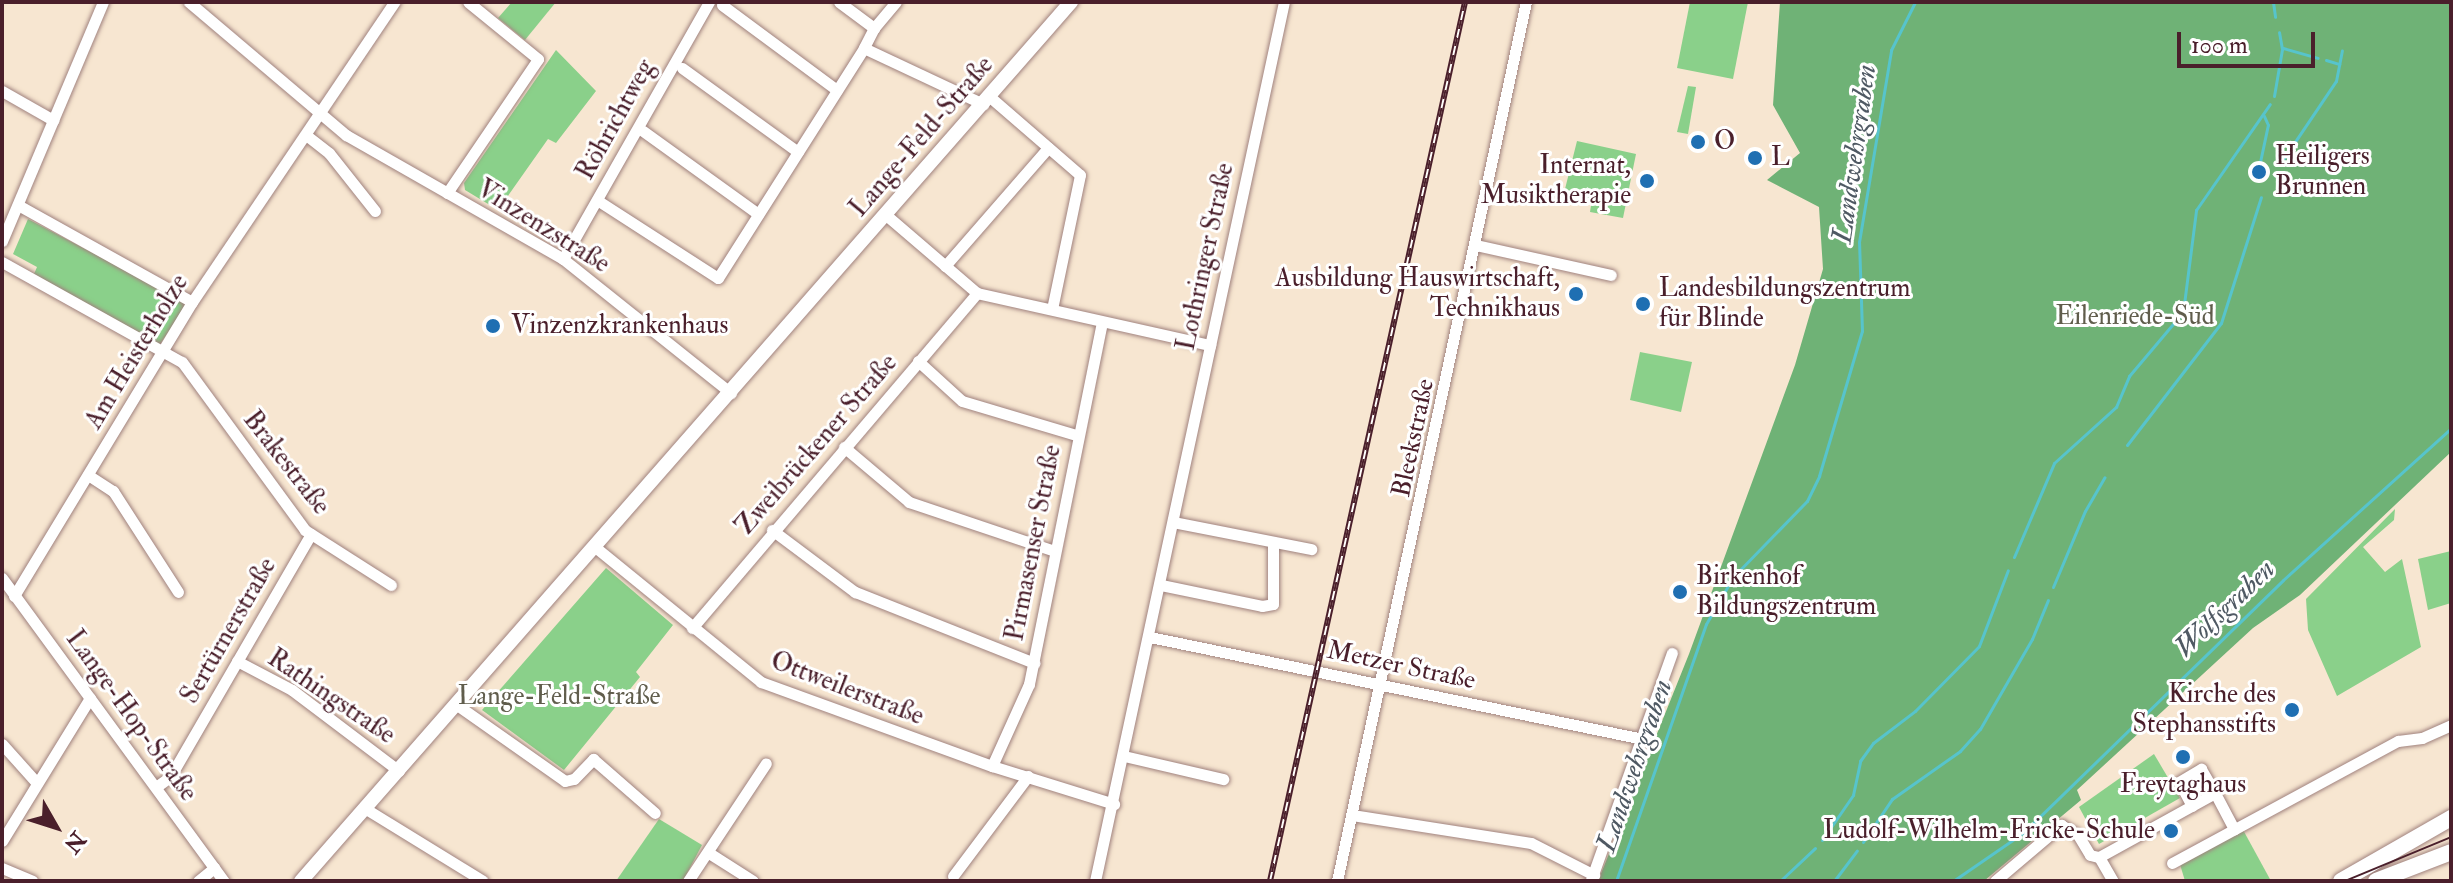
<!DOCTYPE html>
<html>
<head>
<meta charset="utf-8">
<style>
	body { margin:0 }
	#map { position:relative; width:2453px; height:883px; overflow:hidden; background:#f7e6d1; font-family:"IM FELL Double Pica",serif }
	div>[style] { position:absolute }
	.green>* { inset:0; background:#8ad08a }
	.forest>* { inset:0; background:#6fb276 }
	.stream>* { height:3px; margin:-1.5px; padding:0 1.5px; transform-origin:1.5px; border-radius:1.5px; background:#57c4cc }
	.roads { filter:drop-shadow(0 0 2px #a0827e) drop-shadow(0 0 2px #a0827e) }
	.minor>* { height:11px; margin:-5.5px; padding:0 5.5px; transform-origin:5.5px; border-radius:5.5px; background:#fff }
	.tertiary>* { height:14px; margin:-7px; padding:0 7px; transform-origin:7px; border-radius:7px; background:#fff }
	.secondary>* { height:16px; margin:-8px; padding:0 8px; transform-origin:8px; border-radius:8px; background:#fff }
	.tram>* { height:2px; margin:-1px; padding:0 1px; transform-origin:1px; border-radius:1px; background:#4a1f2b }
	.rail>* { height:6px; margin-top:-3px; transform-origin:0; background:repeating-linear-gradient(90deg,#fff 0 9px,#4a1f2b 0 18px); box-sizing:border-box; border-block:2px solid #4a1f2b }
	.dots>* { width:22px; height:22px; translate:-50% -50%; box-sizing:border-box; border:4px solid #fff; border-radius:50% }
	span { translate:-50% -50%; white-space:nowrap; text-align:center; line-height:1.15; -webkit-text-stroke:6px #fff; paint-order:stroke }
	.street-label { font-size:26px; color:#4a1f2b }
	.poi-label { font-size:26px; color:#4a1f2b }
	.left { translate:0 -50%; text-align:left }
	.right { translate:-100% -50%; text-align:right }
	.park-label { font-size:26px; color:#605d4c }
	.water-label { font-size:28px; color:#4f5963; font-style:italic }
	.frame { position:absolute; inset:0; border:4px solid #4a1f2b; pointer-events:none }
	.north { position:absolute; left:16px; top:787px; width:80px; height:80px; -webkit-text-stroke:6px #fff; paint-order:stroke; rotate:129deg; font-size:22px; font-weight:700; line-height:32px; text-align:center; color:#4a1f2b }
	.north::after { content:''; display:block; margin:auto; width:28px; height:36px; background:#4a1f2b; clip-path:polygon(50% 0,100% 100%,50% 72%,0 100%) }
	.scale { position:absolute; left:2177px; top:32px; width:138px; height:36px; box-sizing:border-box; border:4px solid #4a1f2b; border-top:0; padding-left:10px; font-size:24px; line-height:28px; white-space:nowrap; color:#4a1f2b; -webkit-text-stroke:6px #fff; paint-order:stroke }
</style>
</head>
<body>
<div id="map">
	<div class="green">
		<i style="clip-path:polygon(512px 2px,556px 2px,525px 40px,498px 18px)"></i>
		<i style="clip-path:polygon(1690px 2px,1748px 2px,1733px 79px,1677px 68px)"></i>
		<i style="clip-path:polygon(556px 50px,596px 91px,556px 143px,548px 139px,498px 210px,465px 190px,464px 183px)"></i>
		<i style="clip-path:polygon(1688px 86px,1696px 87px,1688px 134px,1677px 132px)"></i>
		<i style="clip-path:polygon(1577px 141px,1636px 154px,1623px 218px,1590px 212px,1592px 199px,1564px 193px)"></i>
		<i style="clip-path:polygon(28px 219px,188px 303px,158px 347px,34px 274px,37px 267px,13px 254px)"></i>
		<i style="clip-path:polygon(1640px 352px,1692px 362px,1681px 412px,1630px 400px)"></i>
		<i style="clip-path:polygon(2395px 509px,2394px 520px,2363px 547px,2385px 572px,2402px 559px,2421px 647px,2337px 696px,2308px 630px,2306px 599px)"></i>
		<i style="clip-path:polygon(2451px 551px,2451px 603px,2428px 610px,2418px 559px)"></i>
		<i style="clip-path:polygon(606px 568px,673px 625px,636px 672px,640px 677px,564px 770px,482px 710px)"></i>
		<i style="clip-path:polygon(2154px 754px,2180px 798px,2099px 844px,2079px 807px)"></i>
		<i style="clip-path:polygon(659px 819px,702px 845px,683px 881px,616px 881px)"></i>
		<i style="clip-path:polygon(2242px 828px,2271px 881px,2185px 881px,2179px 861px)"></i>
	</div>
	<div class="forest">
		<i style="clip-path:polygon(1780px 2px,2451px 2px,2451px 452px,2300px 595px,2253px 628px,2077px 790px,2081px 800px,1984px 881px,1598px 881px,1689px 654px,1795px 365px,1823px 269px,1819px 207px,1767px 180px,1800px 153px,1773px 105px)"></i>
	</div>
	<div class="stream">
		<i style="left:2273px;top:2px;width:15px;rotate:82deg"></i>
		<i style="left:2283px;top:48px;width:36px;rotate:16deg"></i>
		<i style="left:2326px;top:60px;width:14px;rotate:17deg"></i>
		<i style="left:2274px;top:96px;width:48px;rotate:-80.3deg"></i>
		<i style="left:2282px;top:49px;width:17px;rotate:-100deg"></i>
		<i style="left:2284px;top:158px;width:93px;rotate:-56deg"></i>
		<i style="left:2336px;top:81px;width:31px;rotate:-79deg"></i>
		<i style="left:2260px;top:162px;width:38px;rotate:-78deg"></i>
		<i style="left:2268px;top:125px;width:10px;rotate:-114deg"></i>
		<i style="left:2127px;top:445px;width:154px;rotate:-52.4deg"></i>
		<i style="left:2221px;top:323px;width:132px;rotate:-72.4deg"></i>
		<i style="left:2014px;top:557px;width:102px;rotate:-66.9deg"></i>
		<i style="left:2054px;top:463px;width:84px;rotate:-42.1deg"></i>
		<i style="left:2116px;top:407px;width:34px;rotate:-67deg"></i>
		<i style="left:2129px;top:376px;width:84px;rotate:-49.8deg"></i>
		<i style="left:2183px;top:312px;width:103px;rotate:-82.7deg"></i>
		<i style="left:2196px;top:210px;width:129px;rotate:-55.1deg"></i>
		<i style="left:2053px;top:587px;width:82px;rotate:-67.2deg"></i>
		<i style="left:2085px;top:511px;width:39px;rotate:-60deg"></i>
		<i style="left:1822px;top:840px;width:55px;rotate:-55.4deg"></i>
		<i style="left:1853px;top:795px;width:35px;rotate:-78deg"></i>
		<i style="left:1860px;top:761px;width:22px;rotate:-54deg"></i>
		<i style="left:1873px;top:743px;width:53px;rotate:-37.3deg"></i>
		<i style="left:1915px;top:711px;width:91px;rotate:-45.4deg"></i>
		<i style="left:1979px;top:646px;width:81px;rotate:-69.1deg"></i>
		<i style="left:1863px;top:842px;width:52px;rotate:-56deg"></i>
		<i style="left:1892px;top:799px;width:83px;rotate:-35.2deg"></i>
		<i style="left:1960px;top:751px;width:30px;rotate:-48deg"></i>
		<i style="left:1980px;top:729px;width:104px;rotate:-60deg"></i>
		<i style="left:2032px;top:639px;width:42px;rotate:-67.7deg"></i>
		<i style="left:1616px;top:881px;width:272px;rotate:-70.7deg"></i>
		<i style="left:1706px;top:624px;width:54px;rotate:-60.1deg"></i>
		<i style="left:1733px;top:577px;width:106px;rotate:-45.8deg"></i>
		<i style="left:1807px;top:501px;width:28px;rotate:-64deg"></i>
		<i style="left:1819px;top:476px;width:151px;rotate:-73.5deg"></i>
		<i style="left:1862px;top:331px;width:89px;rotate:-91.9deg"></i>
		<i style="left:1859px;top:242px;width:195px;rotate:-80.5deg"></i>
		<i style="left:1891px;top:50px;width:54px;rotate:-63.4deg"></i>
		<i style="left:1780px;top:881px;width:48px;rotate:-43.3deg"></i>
		<i style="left:1834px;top:881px;width:38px;rotate:-53deg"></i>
		<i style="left:1953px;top:881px;width:86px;rotate:-34.6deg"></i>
		<i style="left:2024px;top:832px;width:361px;rotate:-44.2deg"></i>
		<i style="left:2283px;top:580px;width:227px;rotate:-42.1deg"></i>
	</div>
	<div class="roads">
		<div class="minor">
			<i style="left:189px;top:2px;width:206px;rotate:40.3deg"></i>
			<i style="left:346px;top:135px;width:250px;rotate:29.7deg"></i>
			<i style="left:563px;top:259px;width:215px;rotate:38.6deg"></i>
			<i style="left:839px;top:2px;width:44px;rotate:36.6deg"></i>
			<i style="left:874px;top:28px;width:22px;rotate:117deg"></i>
			<i style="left:722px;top:5px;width:143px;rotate:36.5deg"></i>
			<i style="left:874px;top:28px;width:34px;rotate:-50deg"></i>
			<i style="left:682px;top:68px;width:143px;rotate:35.9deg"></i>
			<i style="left:2px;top:91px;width:59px;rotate:29.6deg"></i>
			<i style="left:990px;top:97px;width:119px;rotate:40.9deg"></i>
			<i style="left:1080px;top:175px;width:137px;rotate:101.8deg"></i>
			<i style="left:643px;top:131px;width:142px;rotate:35.8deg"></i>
			<i style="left:306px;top:135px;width:29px;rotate:38deg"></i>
			<i style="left:329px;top:153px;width:74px;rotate:51.6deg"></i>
			<i style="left:447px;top:193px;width:162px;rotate:-55.8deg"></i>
			<i style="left:538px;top:59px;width:90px;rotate:-140.8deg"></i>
			<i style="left:597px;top:200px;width:144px;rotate:32.8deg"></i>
			<i style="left:718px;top:278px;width:272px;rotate:-57.6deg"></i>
			<i style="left:864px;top:48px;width:132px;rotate:25.2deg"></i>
			<i style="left:18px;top:205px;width:199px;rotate:29.1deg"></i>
			<i style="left:886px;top:215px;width:120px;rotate:40.6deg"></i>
			<i style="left:977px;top:293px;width:239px;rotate:12.6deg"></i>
			<i style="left:2px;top:241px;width:259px;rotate:-67.1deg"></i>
			<i style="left:1476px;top:245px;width:138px;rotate:12.5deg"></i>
			<i style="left:563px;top:259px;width:296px;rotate:-60.4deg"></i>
			<i style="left:2px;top:262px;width:206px;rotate:29.1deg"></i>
			<i style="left:182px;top:362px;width:208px;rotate:53.8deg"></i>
			<i style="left:305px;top:530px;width:102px;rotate:32.6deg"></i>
			<i style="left:945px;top:266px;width:157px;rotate:-48.9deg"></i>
			<i style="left:918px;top:361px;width:59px;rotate:42.3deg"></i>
			<i style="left:962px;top:401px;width:119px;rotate:16.6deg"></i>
			<i style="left:844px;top:447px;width:85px;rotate:40.2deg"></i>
			<i style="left:909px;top:502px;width:154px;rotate:18.6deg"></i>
			<i style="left:88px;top:475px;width:30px;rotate:33deg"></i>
			<i style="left:113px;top:491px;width:120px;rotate:57.2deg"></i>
			<i style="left:1173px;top:522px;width:141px;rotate:11.1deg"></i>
			<i style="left:772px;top:530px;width:104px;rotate:36.8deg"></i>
			<i style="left:855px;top:592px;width:193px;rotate:21.6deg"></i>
			<i style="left:595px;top:547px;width:214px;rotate:39.1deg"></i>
			<i style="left:761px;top:682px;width:246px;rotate:20deg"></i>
			<i style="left:992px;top:766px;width:128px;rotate:17.3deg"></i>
			<i style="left:2px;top:578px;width:376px;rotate:53.8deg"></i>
			<i style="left:1161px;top:585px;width:103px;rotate:11.7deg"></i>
			<i style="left:1262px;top:606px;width:11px;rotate:-10deg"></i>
			<i style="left:1273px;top:604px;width:61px;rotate:-90deg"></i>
			<i style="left:14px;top:596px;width:344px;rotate:-58.8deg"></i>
			<i style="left:192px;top:302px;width:362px;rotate:-56deg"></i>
			<i style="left:692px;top:628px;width:440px;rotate:-49.6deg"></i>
			<i style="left:1150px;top:637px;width:503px;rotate:11.69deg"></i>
			<i style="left:237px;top:661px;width:62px;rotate:27.8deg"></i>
			<i style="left:292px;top:690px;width:134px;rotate:37.1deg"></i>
			<i style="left:457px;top:705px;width:132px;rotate:35.1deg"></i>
			<i style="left:565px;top:781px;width:9px;rotate:-13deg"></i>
			<i style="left:574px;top:779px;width:28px;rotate:-46deg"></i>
			<i style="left:593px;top:759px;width:82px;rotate:41.1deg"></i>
			<i style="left:2px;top:744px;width:51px;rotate:48.2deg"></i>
			<i style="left:1124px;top:756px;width:102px;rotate:13.1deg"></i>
			<i style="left:992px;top:766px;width:90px;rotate:-65.7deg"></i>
			<i style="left:1029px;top:684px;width:369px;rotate:-78.6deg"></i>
			<i style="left:156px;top:787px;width:17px;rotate:-36deg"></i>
			<i style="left:170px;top:777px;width:281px;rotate:-59.9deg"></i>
			<i style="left:2192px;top:806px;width:27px;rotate:-118deg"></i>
			<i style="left:2179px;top:782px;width:26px;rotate:-31deg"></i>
			<i style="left:2201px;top:769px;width:28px;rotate:60deg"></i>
			<i style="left:366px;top:809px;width:137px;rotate:31.6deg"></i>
			<i style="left:1352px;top:815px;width:181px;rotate:8.9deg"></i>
			<i style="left:1531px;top:843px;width:71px;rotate:26.9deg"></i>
			<i style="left:2px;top:841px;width:168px;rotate:-58.4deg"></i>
			<i style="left:709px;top:853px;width:52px;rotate:32.5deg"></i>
			<i style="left:2099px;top:857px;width:132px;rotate:-28.9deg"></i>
			<i style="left:2215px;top:793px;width:41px;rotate:62.2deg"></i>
			<i style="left:2172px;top:863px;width:257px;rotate:-28.4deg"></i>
			<i style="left:2398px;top:741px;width:24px;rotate:-7deg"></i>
			<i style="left:2422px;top:738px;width:32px;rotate:-24deg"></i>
			<i style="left:2px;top:868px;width:33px;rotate:23deg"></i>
			<i style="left:953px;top:876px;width:125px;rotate:-53.1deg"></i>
			<i style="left:1591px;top:880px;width:241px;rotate:-70.4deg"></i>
			<i style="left:198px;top:881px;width:21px;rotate:-39deg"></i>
			<i style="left:688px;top:881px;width:141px;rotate:-56.5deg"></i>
			<i style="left:1095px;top:881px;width:899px;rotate:-77.87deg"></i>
			<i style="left:1337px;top:881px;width:899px;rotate:-77.87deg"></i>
			<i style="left:1995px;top:881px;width:87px;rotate:-40.3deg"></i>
			<i style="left:2061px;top:825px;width:20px;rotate:30deg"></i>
			<i style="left:2078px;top:835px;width:23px;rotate:59deg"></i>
			<i style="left:2090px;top:855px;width:9px;rotate:13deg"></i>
			<i style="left:2099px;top:857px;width:28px;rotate:60deg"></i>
		</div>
		<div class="tertiary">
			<i style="left:301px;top:881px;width:1169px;rotate:-48.78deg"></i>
		</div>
		<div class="secondary">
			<i style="left:2341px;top:881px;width:127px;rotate:-29.8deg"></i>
			<i style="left:2376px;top:881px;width:80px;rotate:-21.1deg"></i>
		</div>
	</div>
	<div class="tram">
		<i style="left:2345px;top:881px;width:115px;rotate:-22.5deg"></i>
	</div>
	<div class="rail">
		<i style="left:1270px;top:881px;width:900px;rotate:-77.49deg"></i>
	</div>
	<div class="dots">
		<i style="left:1698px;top:142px;background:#1f6fb2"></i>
		<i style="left:1755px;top:158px;background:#1f6fb2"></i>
		<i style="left:2259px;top:172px;background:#1f6fb2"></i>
		<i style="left:1647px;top:181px;background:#1f6fb2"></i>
		<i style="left:1576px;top:294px;background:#1f6fb2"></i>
		<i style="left:1643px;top:304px;background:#1f6fb2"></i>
		<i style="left:493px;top:326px;background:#1f6fb2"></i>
		<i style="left:1680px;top:592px;background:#1f6fb2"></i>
		<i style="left:2292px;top:710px;background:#1f6fb2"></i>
		<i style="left:2183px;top:757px;background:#1f6fb2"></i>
		<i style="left:2171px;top:831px;background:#1f6fb2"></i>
	</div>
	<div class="street-label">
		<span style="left:616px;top:120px;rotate:-61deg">Röhrichtweg</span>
		<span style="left:922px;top:137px;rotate:-49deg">Lange-Feld-Straße</span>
		<span style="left:543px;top:227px;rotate:32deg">Vinzenzstraße</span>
		<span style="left:1206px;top:257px;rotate:-78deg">Lothringer Straße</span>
		<span style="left:137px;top:352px;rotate:-59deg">Am Heisterholze</span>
		<span style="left:1414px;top:438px;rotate:-78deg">Bleekstraße</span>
		<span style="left:817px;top:445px;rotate:-49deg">Zweibrückener Straße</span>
		<span style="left:286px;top:463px;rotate:52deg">Brakestraße</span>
		<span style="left:1034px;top:543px;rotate:-79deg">Pirmasenser Straße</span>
		<span style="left:229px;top:631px;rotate:-60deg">Sertürnerstraße</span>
		<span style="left:1401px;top:666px;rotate:12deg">Metzer Straße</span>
		<span style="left:847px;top:689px;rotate:21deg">Ottweilerstraße</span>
		<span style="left:331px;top:697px;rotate:34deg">Rathingstraße</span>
		<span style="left:131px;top:716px;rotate:54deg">Lange-Hop-Straße</span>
	</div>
	<div class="poi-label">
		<span class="left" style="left:1714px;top:142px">O</span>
		<span class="left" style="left:2275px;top:172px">Heiligers<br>Brunnen</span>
		<span class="left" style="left:1771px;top:158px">L</span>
		<span class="right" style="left:1631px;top:181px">Internat,<br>Musiktherapie</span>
		<span class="right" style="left:1560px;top:294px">Ausbildung Hauswirtschaft,<br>Technikhaus</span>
		<span class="left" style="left:1659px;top:304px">Landesbildungszentrum<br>für Blinde</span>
		<span class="left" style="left:511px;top:326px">Vinzenzkrankenhaus</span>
		<span class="left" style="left:1696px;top:592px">Birkenhof<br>Bildungszentrum</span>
		<span class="right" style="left:2276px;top:710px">Kirche des<br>Stephansstifts</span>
		<span style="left:2183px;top:785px">Freytaghaus</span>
		<span class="right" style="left:2155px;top:831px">Ludolf-Wilhelm-Fricke-Schule</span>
	</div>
	<div class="park-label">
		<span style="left:2135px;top:317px">Eilenriede-Süd</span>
		<span style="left:559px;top:697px">Lange-Feld-Straße</span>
	</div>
	<div class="water-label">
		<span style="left:1855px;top:154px;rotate:-82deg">Landwehrgraben</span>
		<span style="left:2225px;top:609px;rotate:-44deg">Wolfsgraben</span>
		<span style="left:1635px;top:766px;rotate:-71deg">Landwehrgraben</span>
	</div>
	<div class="frame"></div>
	<div class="north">N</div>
	<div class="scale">100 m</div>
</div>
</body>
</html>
